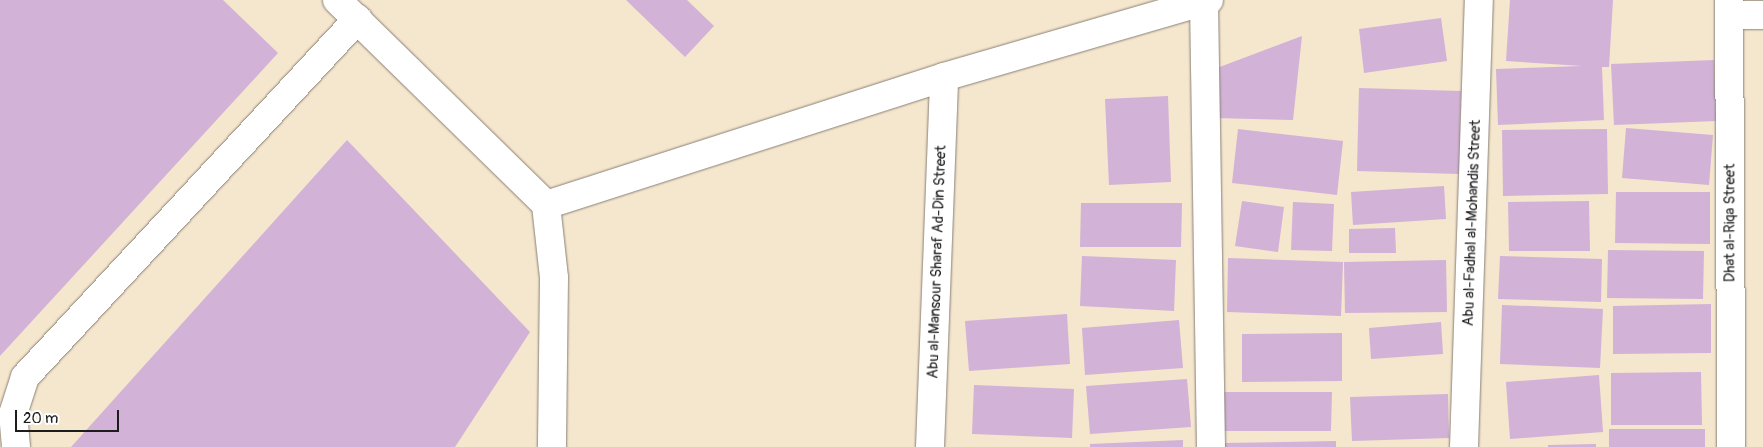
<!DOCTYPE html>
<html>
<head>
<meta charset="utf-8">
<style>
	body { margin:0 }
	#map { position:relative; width:1763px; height:447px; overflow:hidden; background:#f5e6ce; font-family:Pangolin,sans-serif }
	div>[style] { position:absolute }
	.building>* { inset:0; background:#d2b2d7 }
	.roads { filter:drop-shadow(0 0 1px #888175) drop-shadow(0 0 1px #888175) }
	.minor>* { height:28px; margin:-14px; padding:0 14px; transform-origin:14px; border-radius:14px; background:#fff }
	span { translate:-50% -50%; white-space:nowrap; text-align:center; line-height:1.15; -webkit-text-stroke:5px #fff; paint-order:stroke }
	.street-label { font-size:15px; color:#1c1c1c }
	.scale { position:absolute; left:15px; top:410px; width:104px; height:22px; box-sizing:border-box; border:2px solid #1c1c1c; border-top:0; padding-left:6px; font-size:15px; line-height:18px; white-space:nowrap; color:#1c1c1c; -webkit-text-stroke:4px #fff; paint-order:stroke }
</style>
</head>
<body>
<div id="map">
	<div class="building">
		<i style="clip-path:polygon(0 0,223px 0,278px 53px,0 356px)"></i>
		<i style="clip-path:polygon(626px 0,687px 0,714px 26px,685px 57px)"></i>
		<i style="clip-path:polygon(1510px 0,1613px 0,1609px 67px,1602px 67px,1604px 120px,1498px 125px,1496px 69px,1582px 66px,1506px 61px)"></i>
		<i style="clip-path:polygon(1441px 18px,1447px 61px,1364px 73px,1359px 29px)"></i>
		<i style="clip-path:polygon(1302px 36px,1293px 120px,1215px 118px,1217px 68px)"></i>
		<i style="clip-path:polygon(1714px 60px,1716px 121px,1614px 125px,1611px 64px)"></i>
		<i style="clip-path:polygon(1359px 88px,1461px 91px,1459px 174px,1357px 171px)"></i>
		<i style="clip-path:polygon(1168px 96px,1171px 182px,1109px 185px,1105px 99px)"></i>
		<i style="clip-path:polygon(1626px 128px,1713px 135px,1709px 185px,1622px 178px)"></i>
		<i style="clip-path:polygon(1238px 129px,1343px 141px,1337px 195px,1232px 183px)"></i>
		<i style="clip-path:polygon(1607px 129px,1608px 194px,1503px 196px,1502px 130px)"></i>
		<i style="clip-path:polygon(347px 140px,530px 332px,455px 447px,71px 447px)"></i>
		<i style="clip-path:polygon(1444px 186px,1446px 219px,1353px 225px,1351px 192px)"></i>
		<i style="clip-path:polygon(1616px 192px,1710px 192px,1710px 244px,1615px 243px)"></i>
		<i style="clip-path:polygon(1242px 201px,1284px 207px,1278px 252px,1235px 246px)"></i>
		<i style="clip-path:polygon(1589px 201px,1590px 251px,1509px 251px,1508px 202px)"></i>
		<i style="clip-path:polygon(1293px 202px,1334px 204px,1332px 251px,1291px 250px)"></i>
		<i style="clip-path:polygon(1081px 203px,1182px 203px,1181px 247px,1080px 247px)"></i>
		<i style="clip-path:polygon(1395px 228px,1396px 253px,1349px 253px,1349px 229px)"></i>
		<i style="clip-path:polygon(1608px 250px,1704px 251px,1703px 299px,1607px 298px)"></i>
		<i style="clip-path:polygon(1082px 256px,1176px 260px,1174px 311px,1080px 306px)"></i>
		<i style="clip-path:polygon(1500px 256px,1602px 259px,1601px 302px,1498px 299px)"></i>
		<i style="clip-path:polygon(1228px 258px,1343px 262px,1341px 316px,1227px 312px)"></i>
		<i style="clip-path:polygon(1446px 260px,1447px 312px,1345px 313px,1344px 262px)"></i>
		<i style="clip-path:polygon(1711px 304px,1711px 353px,1613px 354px,1613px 306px)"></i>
		<i style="clip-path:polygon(1502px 305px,1603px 309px,1600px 368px,1500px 364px)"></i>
		<i style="clip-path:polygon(1067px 314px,1070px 364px,969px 371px,965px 321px)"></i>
		<i style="clip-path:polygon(1179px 320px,1183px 368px,1085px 375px,1082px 328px)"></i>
		<i style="clip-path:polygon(1441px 322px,1443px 354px,1371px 359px,1369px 328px)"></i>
		<i style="clip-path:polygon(1342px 333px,1342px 381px,1242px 382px,1242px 334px)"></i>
		<i style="clip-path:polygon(1701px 372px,1702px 425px,1611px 425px,1611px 373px)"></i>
		<i style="clip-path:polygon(1599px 375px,1603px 432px,1510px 439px,1506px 382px)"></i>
		<i style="clip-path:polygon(1187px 379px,1191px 427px,1090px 434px,1086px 386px)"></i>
		<i style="clip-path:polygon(974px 385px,1074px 389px,1072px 438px,972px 434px)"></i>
		<i style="clip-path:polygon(1223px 392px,1332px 392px,1331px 431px,1223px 431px)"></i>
		<i style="clip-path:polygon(1448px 394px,1449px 438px,1352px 441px,1350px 397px)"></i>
		<i style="clip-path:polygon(1609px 429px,1705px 429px,1705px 447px,1609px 447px)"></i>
		<i style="clip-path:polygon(1183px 440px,1183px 447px,1090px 447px,1090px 444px)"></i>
		<i style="clip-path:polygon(1336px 441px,1336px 447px,1224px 447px,1224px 443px)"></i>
		<i style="clip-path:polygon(1596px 444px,1596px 447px,1548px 447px,1548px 445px)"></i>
	</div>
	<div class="roads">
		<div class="minor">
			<i style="left:337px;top:0;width:293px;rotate:44.4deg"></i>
			<i style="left:546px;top:205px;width:73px;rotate:83.7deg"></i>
			<i style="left:554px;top:278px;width:169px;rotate:90.7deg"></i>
			<i style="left:1729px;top:0;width:447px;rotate:89.7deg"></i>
			<i style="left:1204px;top:2px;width:445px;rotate:89.1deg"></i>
			<i style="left:1729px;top:16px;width:34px;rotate:-2deg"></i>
			<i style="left:546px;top:205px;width:418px;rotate:-17.8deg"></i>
			<i style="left:944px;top:77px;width:276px;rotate:-16.2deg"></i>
			<i style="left:16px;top:447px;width:33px;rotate:-95deg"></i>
			<i style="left:13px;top:414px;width:39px;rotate:-72deg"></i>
			<i style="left:25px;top:377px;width:489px;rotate:-47.1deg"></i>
			<i style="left:930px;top:447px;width:370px;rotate:-87.8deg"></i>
			<i style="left:1464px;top:447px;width:447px;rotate:-88.1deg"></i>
		</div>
	</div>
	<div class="street-label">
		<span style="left:1472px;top:223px;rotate:-88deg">Abu al-Fadhal al-Mohandis Street</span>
		<span style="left:1730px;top:223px;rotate:-90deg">Dhat al-Riqa Street</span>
		<span style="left:937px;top:262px;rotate:-88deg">Abu al-Mansour Sharaf Ad-Din Street</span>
	</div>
	<div class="scale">20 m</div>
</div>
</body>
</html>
